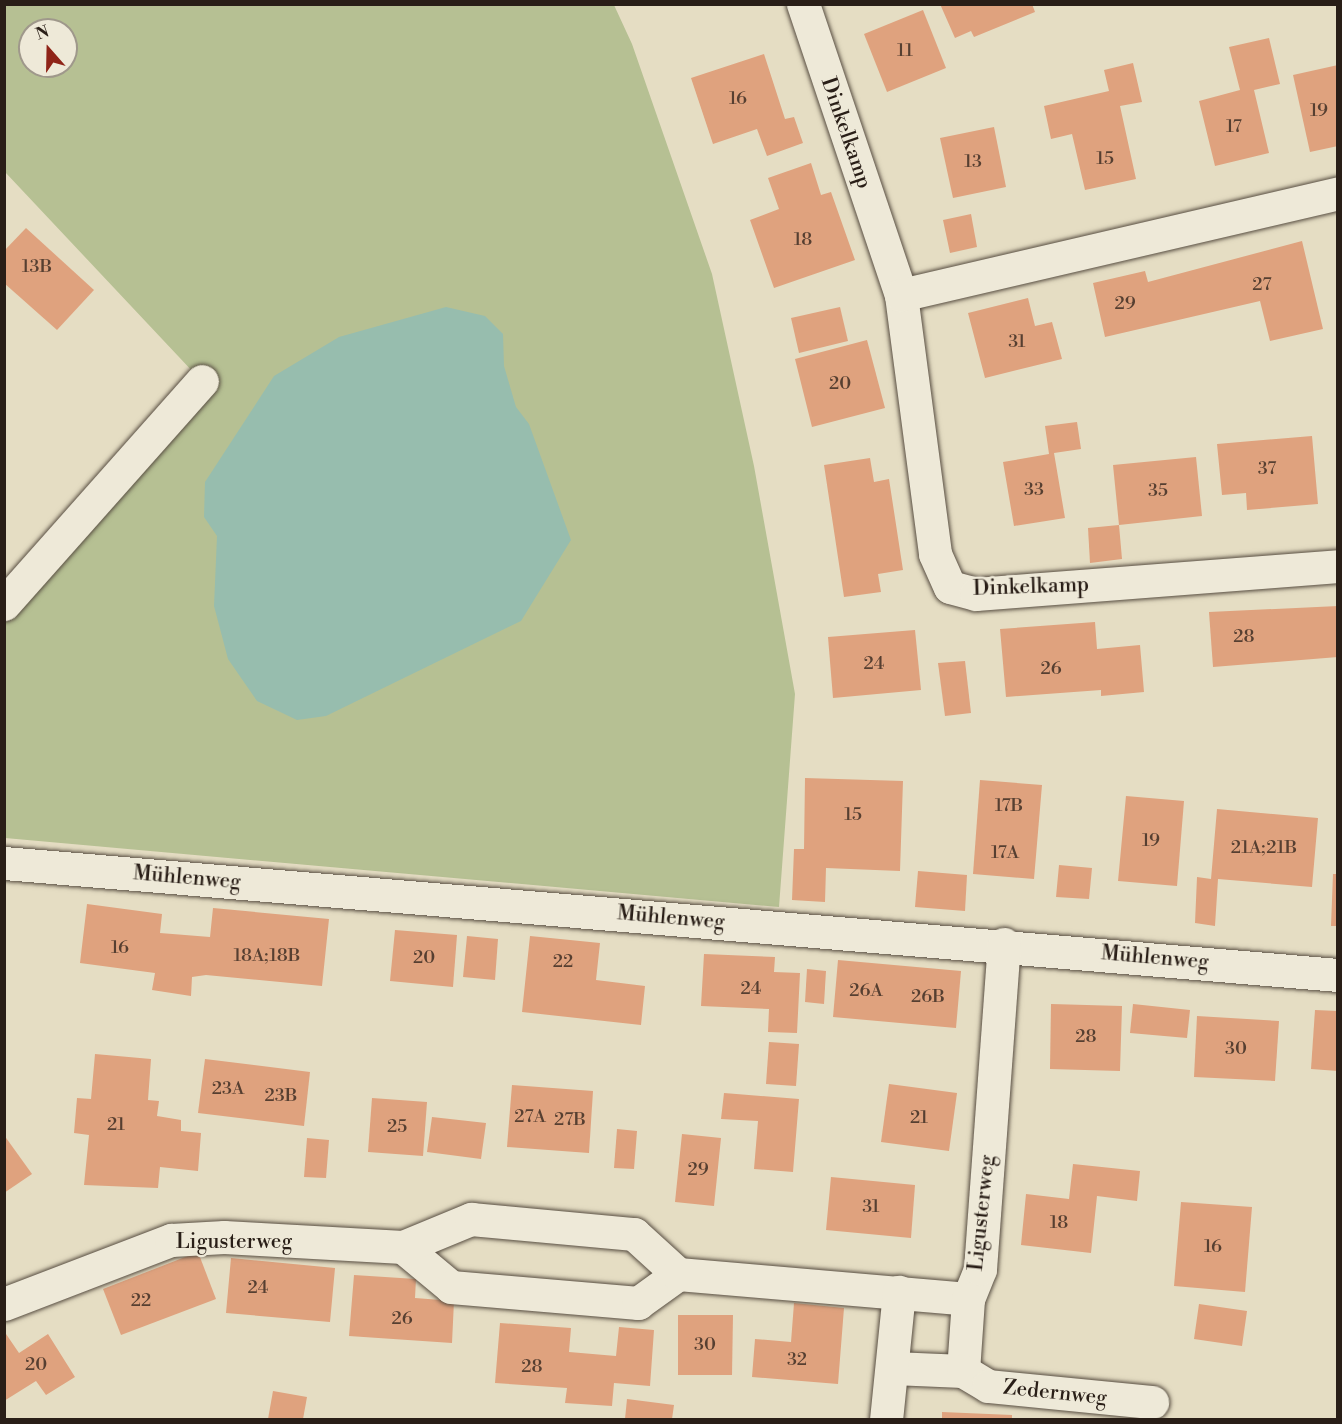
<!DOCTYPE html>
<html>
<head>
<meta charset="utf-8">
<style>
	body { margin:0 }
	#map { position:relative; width:1342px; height:1424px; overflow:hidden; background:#e5ddc3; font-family:"Libre Bodoni",serif }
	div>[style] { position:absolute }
	.green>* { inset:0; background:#b6c093 }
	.water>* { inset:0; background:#97bdae }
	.building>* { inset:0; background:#dfa27e }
	.roads { filter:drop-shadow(0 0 2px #584e42) drop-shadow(0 0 2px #584e42) }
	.minor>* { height:33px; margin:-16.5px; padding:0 16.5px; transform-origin:16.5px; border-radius:16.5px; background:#eee9d8 }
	span { translate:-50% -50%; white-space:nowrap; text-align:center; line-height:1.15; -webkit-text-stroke:4.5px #eee9d8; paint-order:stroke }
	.number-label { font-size:18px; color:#563f31 }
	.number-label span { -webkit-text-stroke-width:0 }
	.street-label { font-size:21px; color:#291e17 }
	.frame { position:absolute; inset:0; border:6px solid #291e17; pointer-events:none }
	.north { position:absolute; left:18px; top:18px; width:60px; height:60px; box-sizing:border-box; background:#eee9d8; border:2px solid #9f988b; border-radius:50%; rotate:340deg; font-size:16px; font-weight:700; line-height:24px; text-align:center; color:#291e17 }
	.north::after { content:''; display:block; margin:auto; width:21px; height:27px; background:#8f2418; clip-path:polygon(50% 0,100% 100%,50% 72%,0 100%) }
</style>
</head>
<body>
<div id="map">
	<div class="green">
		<i style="clip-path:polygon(evenodd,5px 5px,614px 5px,632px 44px,712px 274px,754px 466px,795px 694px,779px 907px,5px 838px,5px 623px,210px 390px,5px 172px,5px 5px,30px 30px,66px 30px,66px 66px,30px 66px,30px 30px)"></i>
	</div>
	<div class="water">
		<i style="clip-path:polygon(446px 307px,485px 316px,503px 334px,504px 366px,516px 407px,529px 424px,571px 540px,521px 621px,326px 716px,297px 720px,257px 701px,228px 659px,214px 606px,217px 536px,204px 517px,205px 482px,274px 376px,339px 337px)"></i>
	</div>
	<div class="building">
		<i style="clip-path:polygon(940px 4px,1032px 4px,1035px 12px,974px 37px,971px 31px,955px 38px)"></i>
		<i style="clip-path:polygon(923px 10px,946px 68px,887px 92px,864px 34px)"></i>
		<i style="clip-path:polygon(1269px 38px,1280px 84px,1254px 90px,1269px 153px,1215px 166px,1199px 101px,1240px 90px,1229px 47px)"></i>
		<i style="clip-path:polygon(764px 54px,785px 119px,794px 117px,803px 143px,767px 156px,757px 129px,713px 144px,691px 78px)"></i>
		<i style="clip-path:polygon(1133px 63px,1142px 102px,1120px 106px,1136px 179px,1085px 190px,1072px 134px,1051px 139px,1044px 106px,1109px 91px,1104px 70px)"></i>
		<i style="clip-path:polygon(1338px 65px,1338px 146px,1310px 152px,1293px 75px)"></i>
		<i style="clip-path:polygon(994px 127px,1006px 187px,953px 198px,940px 138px)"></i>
		<i style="clip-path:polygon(811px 163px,821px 195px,831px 192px,855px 260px,774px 288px,750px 220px,779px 209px,768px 178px)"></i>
		<i style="clip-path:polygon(971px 214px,977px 247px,950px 253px,943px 220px)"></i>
		<i style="clip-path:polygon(26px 228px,94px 290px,57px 330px,4px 283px,4px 251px)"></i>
		<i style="clip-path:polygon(1302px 241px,1323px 329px,1270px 341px,1260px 301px,1105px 337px,1093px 283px,1145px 271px,1148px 282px)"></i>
		<i style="clip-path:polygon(1028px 298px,1035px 326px,1052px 322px,1062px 359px,985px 378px,968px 313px)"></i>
		<i style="clip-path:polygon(840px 307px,848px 341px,799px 353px,791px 318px)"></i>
		<i style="clip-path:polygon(867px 340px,885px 408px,812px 427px,795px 359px)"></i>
		<i style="clip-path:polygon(1077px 422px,1081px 449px,1054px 453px,1065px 518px,1014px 526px,1003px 462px,1049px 454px,1045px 426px)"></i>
		<i style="clip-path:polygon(1312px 436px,1318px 504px,1247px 510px,1246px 493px,1222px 495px,1217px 444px)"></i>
		<i style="clip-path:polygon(1196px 457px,1202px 516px,1119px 525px,1113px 465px)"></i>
		<i style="clip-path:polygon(870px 458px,874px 482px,889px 479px,903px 570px,878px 574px,881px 592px,844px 597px,824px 465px)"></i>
		<i style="clip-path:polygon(1119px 525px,1122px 559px,1090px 563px,1088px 528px)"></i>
		<i style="clip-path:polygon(1338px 606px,1338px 657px,1213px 667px,1209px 612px)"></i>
		<i style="clip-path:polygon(1095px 622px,1097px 649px,1140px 645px,1144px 692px,1101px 696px,1101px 690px,1006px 697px,1000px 629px)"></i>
		<i style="clip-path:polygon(915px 630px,921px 690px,833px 698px,828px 637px)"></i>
		<i style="clip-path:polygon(965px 661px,971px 713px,945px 716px,938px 663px)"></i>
		<i style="clip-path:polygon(805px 778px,903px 781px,900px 871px,826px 868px,825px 902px,792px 900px,794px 849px,804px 849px)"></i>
		<i style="clip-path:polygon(980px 780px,1042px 785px,1034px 879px,973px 874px)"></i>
		<i style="clip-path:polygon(1126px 796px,1184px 801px,1177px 886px,1118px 881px)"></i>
		<i style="clip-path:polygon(1217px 809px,1318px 818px,1312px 887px,1218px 879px,1215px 926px,1195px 923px,1197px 877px,1211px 879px)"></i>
		<i style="clip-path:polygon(1059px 865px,1092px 868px,1089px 899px,1056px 897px)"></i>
		<i style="clip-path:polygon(918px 871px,967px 875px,965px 911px,915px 907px)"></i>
		<i style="clip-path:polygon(1333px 874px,1338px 874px,1338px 926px,1331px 926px)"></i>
		<i style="clip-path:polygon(87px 904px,162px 914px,160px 933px,210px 937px,213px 908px,329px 919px,322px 986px,206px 975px,192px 977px,191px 996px,152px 990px,155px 973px,80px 963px)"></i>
		<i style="clip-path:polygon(395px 930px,457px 935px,453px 987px,390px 981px)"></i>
		<i style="clip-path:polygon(467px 936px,498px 939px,495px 980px,463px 977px)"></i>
		<i style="clip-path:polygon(530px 936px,600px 943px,596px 980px,645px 986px,641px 1025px,522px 1012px)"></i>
		<i style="clip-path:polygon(704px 954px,775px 957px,774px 972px,800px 973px,797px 1033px,768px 1032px,769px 1009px,701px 1006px)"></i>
		<i style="clip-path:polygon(838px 960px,961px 971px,956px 1028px,833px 1017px)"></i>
		<i style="clip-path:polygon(807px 969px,826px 971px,824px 1004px,805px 1002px)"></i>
		<i style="clip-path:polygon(1051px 1004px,1122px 1006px,1120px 1071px,1050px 1069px)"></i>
		<i style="clip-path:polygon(1133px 1004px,1190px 1010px,1187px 1038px,1130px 1033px)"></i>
		<i style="clip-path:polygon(1315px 1010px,1338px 1011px,1338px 1071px,1311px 1069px)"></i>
		<i style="clip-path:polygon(1197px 1016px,1279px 1021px,1275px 1081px,1194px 1077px)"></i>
		<i style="clip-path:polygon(769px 1042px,799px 1044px,796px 1086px,766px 1084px)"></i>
		<i style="clip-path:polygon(95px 1054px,151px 1059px,148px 1100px,159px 1101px,157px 1116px,181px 1120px,181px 1131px,201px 1133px,198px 1171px,160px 1167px,158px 1188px,84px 1185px,89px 1135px,74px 1133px,77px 1098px,91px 1099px)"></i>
		<i style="clip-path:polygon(205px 1059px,310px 1072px,304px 1126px,198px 1113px)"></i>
		<i style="clip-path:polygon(889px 1084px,957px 1093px,949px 1151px,881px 1142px)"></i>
		<i style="clip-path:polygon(512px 1085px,593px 1091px,589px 1153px,507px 1147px)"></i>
		<i style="clip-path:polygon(724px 1093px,799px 1099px,793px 1172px,754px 1169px,758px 1121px,721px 1119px)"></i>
		<i style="clip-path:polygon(372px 1098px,427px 1102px,423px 1156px,368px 1152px)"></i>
		<i style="clip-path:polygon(432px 1117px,486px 1123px,481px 1159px,427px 1152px)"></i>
		<i style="clip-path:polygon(617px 1129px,637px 1131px,634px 1169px,614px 1168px)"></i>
		<i style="clip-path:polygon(682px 1134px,721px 1138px,714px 1206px,675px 1202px)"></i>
		<i style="clip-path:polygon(4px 1135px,32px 1174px,4px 1193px)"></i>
		<i style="clip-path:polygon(307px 1138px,329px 1140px,326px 1178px,304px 1177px)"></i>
		<i style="clip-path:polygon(1073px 1164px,1140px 1171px,1137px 1201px,1097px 1196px,1091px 1253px,1021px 1245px,1026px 1194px,1069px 1199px)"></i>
		<i style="clip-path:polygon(831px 1177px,915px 1185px,911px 1238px,826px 1230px)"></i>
		<i style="clip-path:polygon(1181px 1202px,1252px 1207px,1245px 1292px,1174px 1286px)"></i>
		<i style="clip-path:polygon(198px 1252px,216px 1299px,121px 1335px,103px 1289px)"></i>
		<i style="clip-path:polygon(231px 1258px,335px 1268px,330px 1322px,226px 1313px)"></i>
		<i style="clip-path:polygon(354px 1275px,416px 1279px,415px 1298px,454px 1301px,452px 1343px,349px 1336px)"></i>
		<i style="clip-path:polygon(794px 1303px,844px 1308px,838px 1384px,752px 1377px,755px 1339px,791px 1342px)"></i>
		<i style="clip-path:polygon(1199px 1304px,1247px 1311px,1242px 1346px,1194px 1339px)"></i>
		<i style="clip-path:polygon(678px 1315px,733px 1315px,732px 1375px,678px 1375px)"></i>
		<i style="clip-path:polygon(500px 1323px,571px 1328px,569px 1352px,616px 1356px,619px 1327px,654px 1330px,650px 1386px,614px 1383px,612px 1406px,565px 1403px,567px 1388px,495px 1383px)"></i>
		<i style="clip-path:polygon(4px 1331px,19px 1353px,48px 1334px,75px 1377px,46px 1395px,36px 1381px,4px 1401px)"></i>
		<i style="clip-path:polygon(273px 1391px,307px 1397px,303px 1419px,268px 1419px)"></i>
		<i style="clip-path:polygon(627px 1399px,674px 1405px,672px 1419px,625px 1419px)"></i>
		<i style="clip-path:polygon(942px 1412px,1012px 1415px,1012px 1419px,942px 1419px)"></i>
	</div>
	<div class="roads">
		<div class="minor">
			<i style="left:803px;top:4px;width:307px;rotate:71.4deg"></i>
			<i style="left:901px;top:295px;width:261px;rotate:82.5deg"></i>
			<i style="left:935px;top:554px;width:36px;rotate:66deg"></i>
			<i style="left:950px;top:587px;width:27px;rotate:15deg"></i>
			<i style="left:976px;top:594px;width:363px;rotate:-4.4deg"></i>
			<i style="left:901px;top:295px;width:449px;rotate:-13.1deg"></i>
			<i style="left:4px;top:604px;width:298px;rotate:-48.4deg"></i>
			<i style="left:4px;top:863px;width:1339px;rotate:4.8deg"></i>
			<i style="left:403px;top:1247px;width:62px;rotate:39.8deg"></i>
			<i style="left:451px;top:1287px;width:188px;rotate:4.9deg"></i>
			<i style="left:638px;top:1303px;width:49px;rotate:-35.9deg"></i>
			<i style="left:4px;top:1304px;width:179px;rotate:-21deg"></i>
			<i style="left:171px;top:1240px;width:53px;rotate:-3.2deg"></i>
			<i style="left:224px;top:1237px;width:179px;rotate:3.2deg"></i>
			<i style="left:403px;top:1247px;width:74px;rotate:-22.4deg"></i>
			<i style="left:471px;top:1219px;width:164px;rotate:5.3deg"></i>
			<i style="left:634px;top:1234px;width:59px;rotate:42.3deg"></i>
			<i style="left:678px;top:1274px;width:291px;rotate:4.9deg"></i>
			<i style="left:968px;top:1299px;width:32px;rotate:-68deg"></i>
			<i style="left:980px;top:1269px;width:326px;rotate:-85.8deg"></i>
			<i style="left:893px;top:1368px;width:70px;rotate:2.5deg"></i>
			<i style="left:963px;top:1371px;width:72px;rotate:-86deg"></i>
			<i style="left:963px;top:1371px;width:29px;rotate:31deg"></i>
			<i style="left:988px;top:1386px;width:165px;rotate:5.6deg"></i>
			<i style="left:886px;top:1420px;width:129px;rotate:-84.2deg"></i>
		</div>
	</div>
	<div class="number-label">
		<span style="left:905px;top:51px">11</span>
		<span style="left:738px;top:99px">16</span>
		<span style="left:1319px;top:111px">19</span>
		<span style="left:1234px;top:127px">17</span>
		<span style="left:1105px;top:159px">15</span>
		<span style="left:973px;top:162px">13</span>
		<span style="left:803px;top:240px">18</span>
		<span style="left:37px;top:267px">13B</span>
		<span style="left:1262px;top:285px">27</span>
		<span style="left:1125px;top:304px">29</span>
		<span style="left:1017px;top:342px">31</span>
		<span style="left:840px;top:384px">20</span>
		<span style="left:1267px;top:469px">37</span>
		<span style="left:1034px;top:490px">33</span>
		<span style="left:1158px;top:491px">35</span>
		<span style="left:1244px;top:637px">28</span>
		<span style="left:874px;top:664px">24</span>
		<span style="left:1051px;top:669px">26</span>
		<span style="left:1009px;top:806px">17B</span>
		<span style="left:853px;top:815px">15</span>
		<span style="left:1151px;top:841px">19</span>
		<span style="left:1264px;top:848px">21A;21B</span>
		<span style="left:1005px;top:853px">17A</span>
		<span style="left:120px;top:948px">16</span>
		<span style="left:267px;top:956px">18A;18B</span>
		<span style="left:424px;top:958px">20</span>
		<span style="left:563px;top:962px">22</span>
		<span style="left:751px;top:989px">24</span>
		<span style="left:866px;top:991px">26A</span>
		<span style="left:928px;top:997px">26B</span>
		<span style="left:1086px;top:1037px">28</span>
		<span style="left:1236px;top:1049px">30</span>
		<span style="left:228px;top:1089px">23A</span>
		<span style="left:281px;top:1096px">23B</span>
		<span style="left:530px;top:1117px">27A</span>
		<span style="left:919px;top:1118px">21</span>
		<span style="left:570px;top:1120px">27B</span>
		<span style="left:116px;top:1125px">21</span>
		<span style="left:397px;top:1127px">25</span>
		<span style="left:698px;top:1170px">29</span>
		<span style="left:871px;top:1207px">31</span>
		<span style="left:1059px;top:1223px">18</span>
		<span style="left:1213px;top:1247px">16</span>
		<span style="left:258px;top:1288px">24</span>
		<span style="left:141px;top:1301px">22</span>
		<span style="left:402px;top:1319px">26</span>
		<span style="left:705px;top:1345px">30</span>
		<span style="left:797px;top:1360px">32</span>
		<span style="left:36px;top:1365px">20</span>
		<span style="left:532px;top:1367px">28</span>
	</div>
	<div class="street-label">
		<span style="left:846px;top:133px;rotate:71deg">Dinkelkamp</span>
		<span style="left:1031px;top:587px;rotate:-2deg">Dinkelkamp</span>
		<span style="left:187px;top:878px;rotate:5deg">Mühlenweg</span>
		<span style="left:671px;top:918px;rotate:5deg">Mühlenweg</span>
		<span style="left:1155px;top:958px;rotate:5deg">Mühlenweg</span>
		<span style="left:982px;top:1213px;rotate:-84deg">Ligusterweg</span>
		<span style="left:234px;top:1242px">Ligusterweg</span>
		<span style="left:1055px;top:1393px;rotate:6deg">Zedernweg</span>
	</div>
	<div class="frame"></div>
	<div class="north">N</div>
</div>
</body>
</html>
